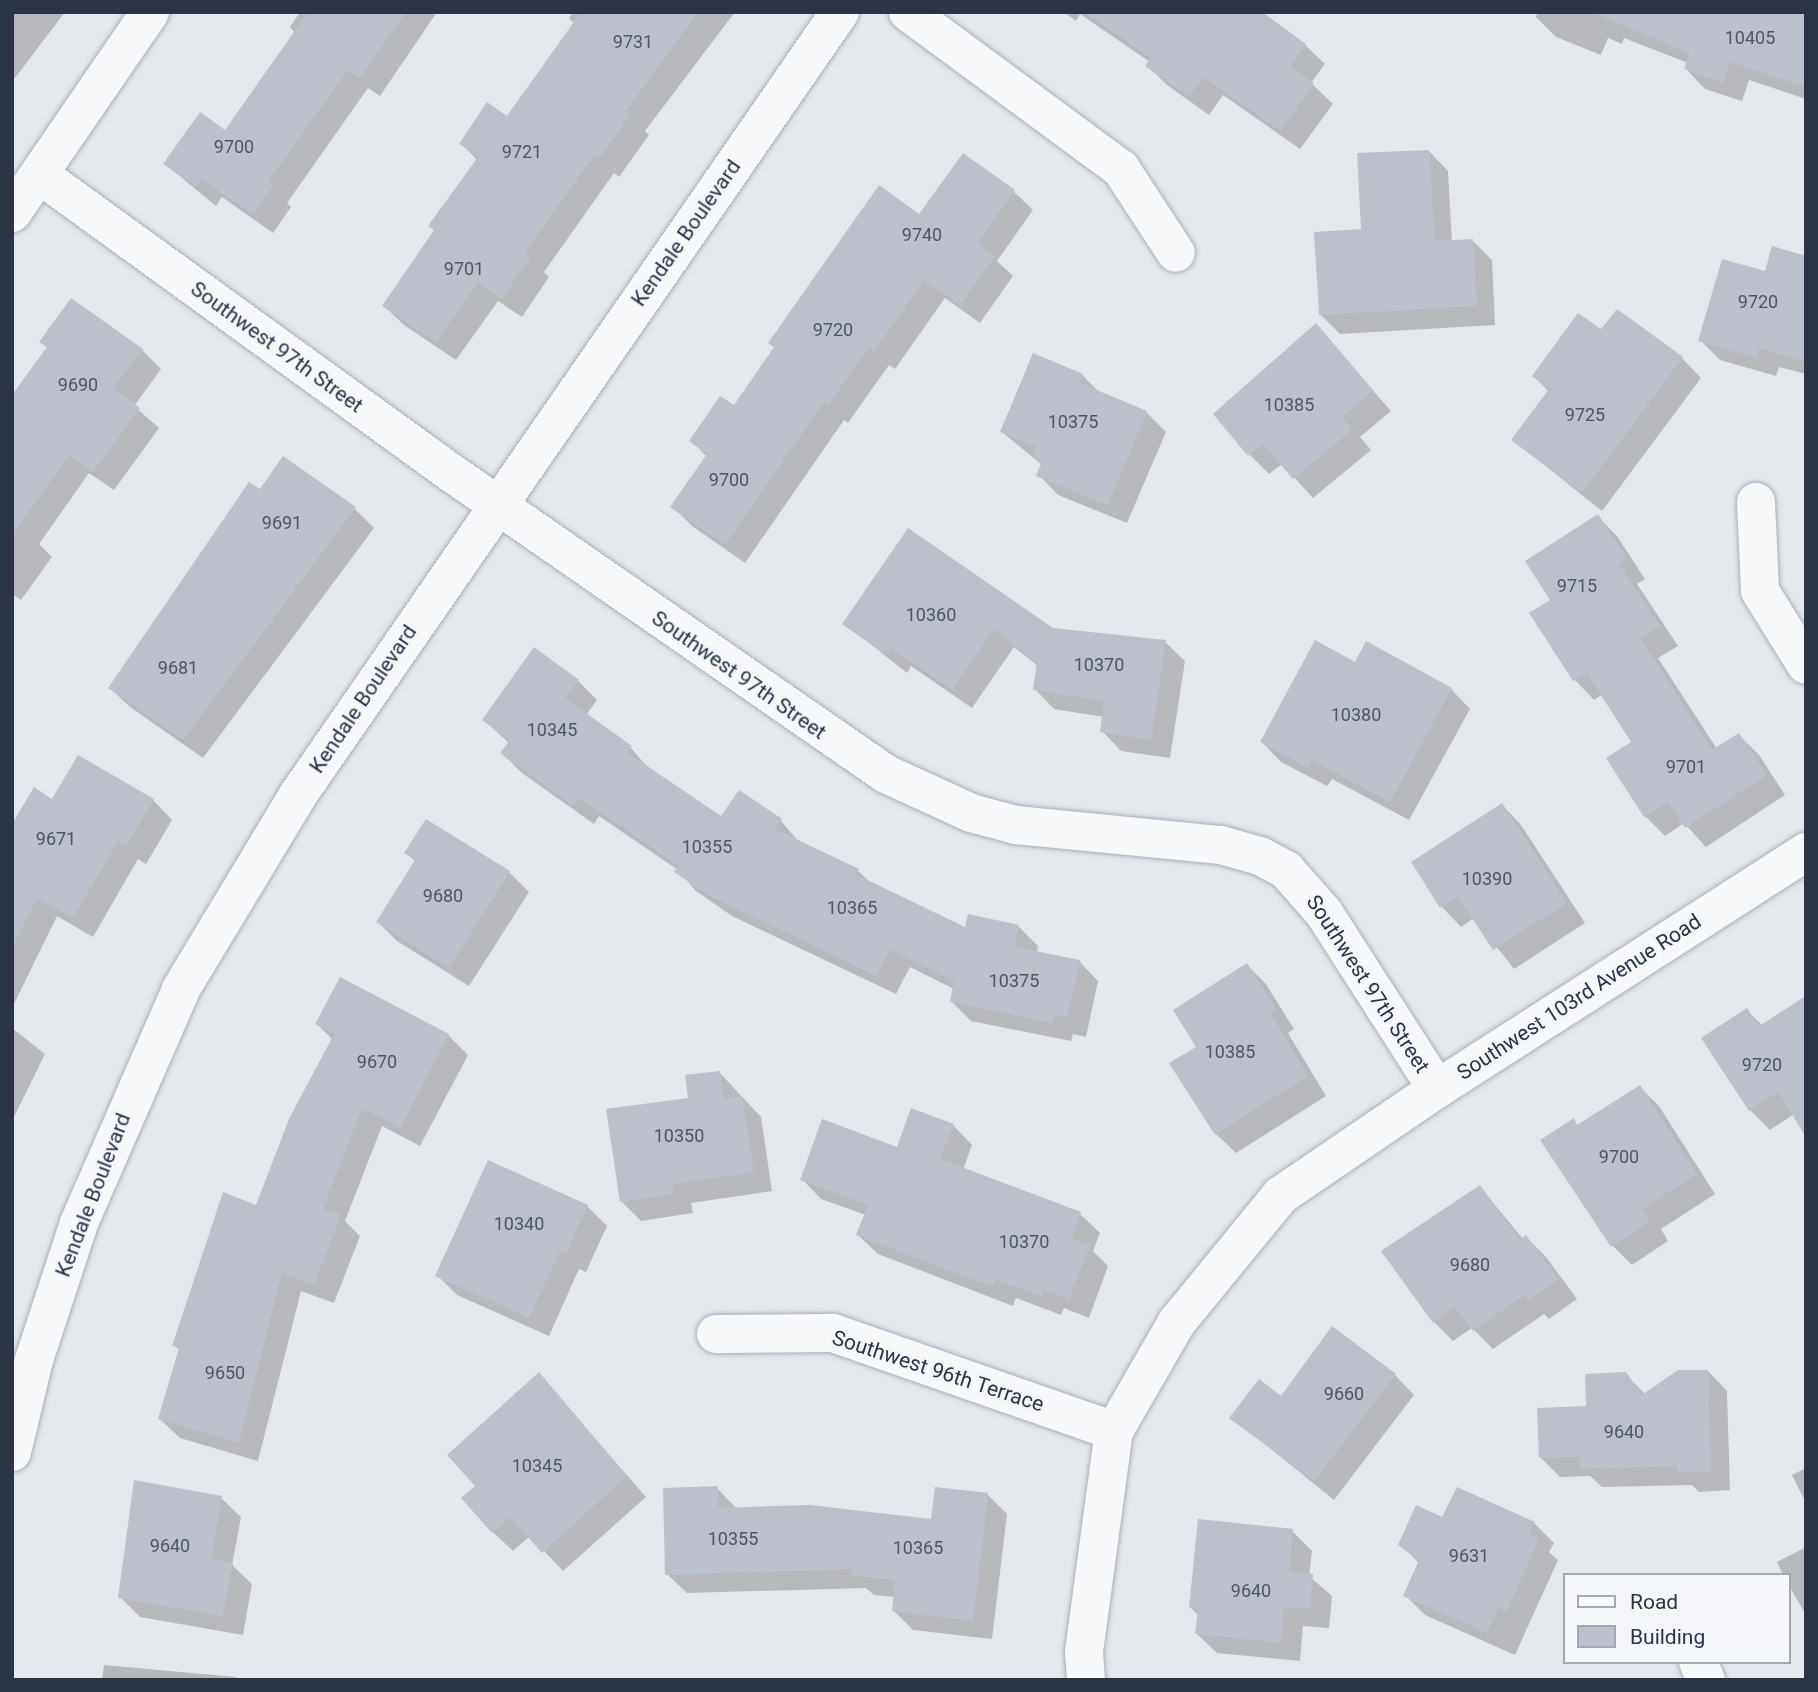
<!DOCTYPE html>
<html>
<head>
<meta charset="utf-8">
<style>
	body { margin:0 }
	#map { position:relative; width:1818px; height:1692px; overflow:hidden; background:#e4e7ec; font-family:Roboto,sans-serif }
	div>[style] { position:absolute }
	.shadow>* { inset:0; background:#0003 }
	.building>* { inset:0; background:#bbc0ca }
	.roads { filter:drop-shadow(0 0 2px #a9aeb7) drop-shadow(0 0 2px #a9aeb7) }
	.minor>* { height:38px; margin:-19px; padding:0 19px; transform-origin:19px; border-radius:19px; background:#f7f8fa }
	span { translate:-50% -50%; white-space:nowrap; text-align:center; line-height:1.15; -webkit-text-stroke:5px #f4f6f9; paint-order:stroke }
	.number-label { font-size:18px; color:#4f5766 }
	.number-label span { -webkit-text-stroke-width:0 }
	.street-label { font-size:21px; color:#2b3445 }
	.frame { position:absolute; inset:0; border:14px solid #2b3445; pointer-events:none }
	.legend { position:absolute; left:1563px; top:1573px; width:228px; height:91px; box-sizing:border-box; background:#f4f6f9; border:2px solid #a4a8b1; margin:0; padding:9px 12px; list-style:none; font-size:21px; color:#2b3445 }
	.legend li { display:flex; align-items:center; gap:14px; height:35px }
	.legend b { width:35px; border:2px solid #a4a8b1 }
</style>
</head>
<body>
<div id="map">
	<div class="shadow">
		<i style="clip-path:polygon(12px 12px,65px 12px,12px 82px)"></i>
		<i style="clip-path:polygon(300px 12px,437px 12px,380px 96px,368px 88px,287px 203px,291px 207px,273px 233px,222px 197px,216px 206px,165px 164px,225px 133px,295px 33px,290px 27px)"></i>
		<i style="clip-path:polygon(573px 12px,735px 12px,645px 131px,649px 135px,619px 177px,614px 173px,544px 272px,549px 277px,522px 317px,498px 301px,456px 360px,404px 325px,384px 306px,435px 231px,430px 226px,477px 160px,461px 143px,508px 119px,575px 24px,569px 18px)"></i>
		<i style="clip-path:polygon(1064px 12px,1221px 12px,1305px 45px,1325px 64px,1311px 83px,1333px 104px,1300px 149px,1223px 95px,1209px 115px,1167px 85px,1148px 66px,1150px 62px,1080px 14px,1076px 21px)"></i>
		<i style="clip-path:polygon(1538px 12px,1796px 12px,1806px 16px,1806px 99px,1749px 80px,1742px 101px,1705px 89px,1686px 69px,1688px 63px,1624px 38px,1622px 44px,1608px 38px,1601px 55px,1556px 37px,1536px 17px)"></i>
		<i style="clip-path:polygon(1429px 151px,1448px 171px,1452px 242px,1473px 241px,1492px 260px,1495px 325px,1340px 334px,1321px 315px,1363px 231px)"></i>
		<i style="clip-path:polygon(1013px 191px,1033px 210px,997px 261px,1013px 276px,980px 323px,945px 298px,895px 369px,889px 365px,848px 423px,844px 420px,745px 563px,692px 526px,673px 507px,707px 457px,692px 441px,734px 408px,919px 216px)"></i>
		<i style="clip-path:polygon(1806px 257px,1806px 374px,1779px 367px,1776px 376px,1720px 360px,1700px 340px,1766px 273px)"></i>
		<i style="clip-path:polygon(1316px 326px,1391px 411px,1360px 437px,1371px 450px,1313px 498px,1282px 464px,1269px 474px,1250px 455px)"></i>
		<i style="clip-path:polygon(1602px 332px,1682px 358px,1701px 378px,1602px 511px,1513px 440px,1549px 392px,1534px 376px)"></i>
		<i style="clip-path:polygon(41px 342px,142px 350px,161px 369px,134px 406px,159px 428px,114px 490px,89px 473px,39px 544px,52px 557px,21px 600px,12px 594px,12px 398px,48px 349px)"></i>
		<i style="clip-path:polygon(1082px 375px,1101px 394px,1146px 412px,1166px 432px,1127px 523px,1058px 495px,1039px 475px,1042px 465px,1002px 432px)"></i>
		<i style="clip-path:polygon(355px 509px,374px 528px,203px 758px,130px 707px,110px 688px)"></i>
		<i style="clip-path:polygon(1597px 516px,1617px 536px,1645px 579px,1637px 584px,1678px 646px,1658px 658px,1717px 749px,1739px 735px,1759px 755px,1785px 795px,1706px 847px,1684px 823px,1665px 836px,1645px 816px,1634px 742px,1603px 694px,1594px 700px,1575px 680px,1531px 613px,1552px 601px)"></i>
		<i style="clip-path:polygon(844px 623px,1052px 630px,1165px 642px,1185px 661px,1170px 758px,1121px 751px,1102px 731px,1104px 717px,1054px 709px,1035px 689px,1038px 666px,1014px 647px,972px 708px,911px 666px,907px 673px)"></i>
		<i style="clip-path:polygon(1355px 664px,1451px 689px,1470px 709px,1409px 820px,1332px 779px,1327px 786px,1281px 762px,1262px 742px)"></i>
		<i style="clip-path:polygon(578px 681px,597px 700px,586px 715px,631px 748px,649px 769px,721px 819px,740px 792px,781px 821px,799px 842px,858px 871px,872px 884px,966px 930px,1018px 926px,1038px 946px,1037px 953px,1079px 961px,1098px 981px,1086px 1037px,1073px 1034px,1071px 1041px,971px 1021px,951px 1001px,954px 989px,910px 967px,896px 994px,732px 916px,696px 891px,678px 870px,599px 816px,594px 824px,522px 773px,502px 753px,509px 743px,484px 720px)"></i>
		<i style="clip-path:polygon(153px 800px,172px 820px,146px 864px,138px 859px,93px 937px,57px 916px,12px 1008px,12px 870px,53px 801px)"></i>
		<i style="clip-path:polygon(1502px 805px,1521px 825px,1585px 923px,1514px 969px,1474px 918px,1461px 927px,1442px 907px,1413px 862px)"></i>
		<i style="clip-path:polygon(407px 853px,509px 872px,529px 892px,469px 986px,397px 941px,378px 922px,416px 862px)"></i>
		<i style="clip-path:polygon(1247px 965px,1266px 984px,1294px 1029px,1288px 1033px,1326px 1096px,1236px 1153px,1216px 1134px,1199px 1047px)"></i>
		<i style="clip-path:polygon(1746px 1010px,1763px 1026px,1794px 1114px,1770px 1130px,1750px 1110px)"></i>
		<i style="clip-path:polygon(317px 1024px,448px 1035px,468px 1055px,420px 1146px,382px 1126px,345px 1221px,360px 1236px,334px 1303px,301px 1291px,258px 1461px,180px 1438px,160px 1419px,180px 1351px,174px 1345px,257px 1207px,333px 1040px)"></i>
		<i style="clip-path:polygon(12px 1028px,45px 1054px,12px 1121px)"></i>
		<i style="clip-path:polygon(719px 1072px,761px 1117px,772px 1191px,691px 1203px,693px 1213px,641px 1221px,622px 1202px,690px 1099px)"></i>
		<i style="clip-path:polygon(1639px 1087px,1659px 1106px,1715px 1194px,1661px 1229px,1668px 1241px,1632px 1265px,1612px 1245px,1573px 1121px,1579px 1126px)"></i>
		<i style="clip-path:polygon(953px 1125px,972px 1145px,963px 1170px,1080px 1214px,1100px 1233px,1093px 1251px,1108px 1266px,1089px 1318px,1064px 1308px,1061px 1315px,1016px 1298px,1013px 1306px,878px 1254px,858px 1235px,866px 1215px,821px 1199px,802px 1179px,898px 1149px)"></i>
		<i style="clip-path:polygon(1480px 1187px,1523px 1239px,1526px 1237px,1546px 1257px,1577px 1299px,1549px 1319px,1544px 1314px,1493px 1349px,1472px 1328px,1453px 1341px,1434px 1322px)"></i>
		<i style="clip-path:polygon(587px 1206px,607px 1226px,586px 1272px,579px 1269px,549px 1336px,457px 1295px,437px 1275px)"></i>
		<i style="clip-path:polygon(1708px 1371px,1727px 1391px,1730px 1490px,1699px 1492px,1692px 1485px,1602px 1487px,1590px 1476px,1560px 1477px,1540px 1457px,1625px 1374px,1646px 1395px)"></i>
		<i style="clip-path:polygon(539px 1375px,646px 1497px,563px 1571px,530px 1536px,513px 1551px,493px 1532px,477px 1486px)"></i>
		<i style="clip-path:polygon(1395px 1375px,1414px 1395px,1334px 1500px,1232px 1417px,1281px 1398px)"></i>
		<i style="clip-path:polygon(1806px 1468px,1806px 1503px,1792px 1475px)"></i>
		<i style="clip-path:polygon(717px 1488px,737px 1509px,933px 1521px,987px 1494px,1007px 1514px,992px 1639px,913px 1630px,893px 1610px,895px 1597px,874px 1595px,866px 1588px,687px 1593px,667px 1574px)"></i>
		<i style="clip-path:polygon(221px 1498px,241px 1517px,232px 1565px,252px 1584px,243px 1635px,140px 1617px,120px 1597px)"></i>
		<i style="clip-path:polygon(1443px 1520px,1534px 1523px,1554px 1543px,1549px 1552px,1558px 1560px,1515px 1655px,1425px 1615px,1405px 1595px,1419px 1563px,1400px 1544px)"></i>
		<i style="clip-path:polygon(1292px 1531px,1312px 1551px,1309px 1576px,1332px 1596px,1329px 1628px,1303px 1626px,1300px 1661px,1217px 1653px,1197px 1634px,1199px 1616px,1191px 1608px)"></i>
		<i style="clip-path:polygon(1806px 1547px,1806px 1615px,1788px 1584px,1788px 1575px,1783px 1575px,1777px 1562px)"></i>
		<i style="clip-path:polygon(104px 1665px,236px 1677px,239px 1680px,102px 1680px)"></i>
	</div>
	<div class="building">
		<i style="clip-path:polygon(308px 12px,406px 12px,360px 78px,348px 70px,268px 182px,273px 186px,253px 215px,202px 179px,196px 187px,163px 164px,200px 112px,225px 130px)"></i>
		<i style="clip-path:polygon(581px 12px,698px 12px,626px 111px,631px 114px,599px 159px,594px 155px,525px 252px,531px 256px,502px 299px,478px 282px,436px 342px,382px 306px,434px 230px,428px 226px,478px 157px,459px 144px,487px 102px,507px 116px)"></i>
		<i style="clip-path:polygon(1084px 12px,1262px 12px,1306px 44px,1290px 67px,1314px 83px,1280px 131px,1203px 77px,1189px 97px,1145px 66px,1151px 58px)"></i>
		<i style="clip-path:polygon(1591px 12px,1806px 12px,1806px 87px,1730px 62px,1723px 83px,1684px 69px,1689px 53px)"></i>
		<i style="clip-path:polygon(1429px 150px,1435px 241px,1473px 239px,1477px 306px,1319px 315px,1314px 232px,1361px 229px,1357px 153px)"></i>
		<i style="clip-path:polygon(963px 153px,1015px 190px,977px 243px,995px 256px,960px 305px,924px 280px,874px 351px,869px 347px,828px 405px,824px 402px,725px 545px,670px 507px,707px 454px,689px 441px,720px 396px,734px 405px,774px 347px,768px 343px,879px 185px,919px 214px)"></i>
		<i style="clip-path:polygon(1772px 246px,1806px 256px,1806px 362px,1759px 348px,1757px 358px,1698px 341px,1722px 259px,1765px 271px)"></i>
		<i style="clip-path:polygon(71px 298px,143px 349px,113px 388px,140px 408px,93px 472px,69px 455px,12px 535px,12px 395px,47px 347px,39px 342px)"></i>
		<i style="clip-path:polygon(1617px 309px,1683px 357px,1582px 493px,1511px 440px,1549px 389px,1532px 376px,1578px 313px,1601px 329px)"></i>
		<i style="clip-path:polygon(1316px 323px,1373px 390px,1342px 417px,1352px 430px,1293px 479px,1263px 444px,1248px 456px,1213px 414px)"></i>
		<i style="clip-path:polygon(1033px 353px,1083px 374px,1080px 383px,1147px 411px,1108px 505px,1036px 476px,1042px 461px,1032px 457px,1036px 447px,1000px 432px)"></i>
		<i style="clip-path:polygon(283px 456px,356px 507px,183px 740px,108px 688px,249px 482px,260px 489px)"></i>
		<i style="clip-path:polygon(1598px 514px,1627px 559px,1619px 564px,1660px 626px,1640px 638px,1712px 750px,1739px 733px,1767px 775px,1685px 828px,1668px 802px,1644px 817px,1606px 758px,1631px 742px,1587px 673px,1573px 681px,1529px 613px,1550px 600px,1525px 561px)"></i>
		<i style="clip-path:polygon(908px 528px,1053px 628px,1166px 640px,1151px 740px,1100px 732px,1104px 701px,1033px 690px,1037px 663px,994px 629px,952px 690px,891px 648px,886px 655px,842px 624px)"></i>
		<i style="clip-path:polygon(1315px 640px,1355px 662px,1366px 641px,1452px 688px,1390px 802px,1312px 760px,1308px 768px,1260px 742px)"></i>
		<i style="clip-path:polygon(534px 647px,579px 680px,565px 698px,632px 746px,628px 753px,721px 816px,739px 790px,782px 819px,775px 829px,859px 869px,857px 875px,965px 927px,968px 914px,1019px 925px,1015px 947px,1080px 960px,1067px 1018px,1054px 1015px,1052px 1023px,950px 1002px,954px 981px,890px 949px,876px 976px,710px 896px,674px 872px,679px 866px,579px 798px,573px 806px,500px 753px,510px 740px,482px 720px)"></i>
		<i style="clip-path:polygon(78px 755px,154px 799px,126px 846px,118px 841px,73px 918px,37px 898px,12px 949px,12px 824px,34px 787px,52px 799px)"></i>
		<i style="clip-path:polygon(1502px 803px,1567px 903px,1493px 950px,1458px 897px,1440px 908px,1411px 862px)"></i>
		<i style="clip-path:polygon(426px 819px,510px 871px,449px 968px,376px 922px,415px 860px,404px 853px)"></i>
		<i style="clip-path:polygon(1247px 963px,1276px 1009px,1270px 1013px,1308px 1076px,1215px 1135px,1169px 1063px,1196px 1047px,1173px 1010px)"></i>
		<i style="clip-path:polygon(340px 977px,449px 1034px,400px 1128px,362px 1108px,323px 1209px,341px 1215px,314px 1285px,282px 1272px,239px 1443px,158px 1419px,179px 1348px,172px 1346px,223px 1192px,256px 1205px,289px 1119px,334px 1034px,315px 1024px)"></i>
		<i style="clip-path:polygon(1806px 996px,1806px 1137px,1778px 1092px,1749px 1111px,1701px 1038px,1747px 1008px,1759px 1026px)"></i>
		<i style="clip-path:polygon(720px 1071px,723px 1099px,742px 1096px,754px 1172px,673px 1184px,674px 1194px,620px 1202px,606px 1109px,688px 1098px,685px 1075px)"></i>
		<i style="clip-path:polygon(1640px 1085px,1697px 1174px,1642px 1209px,1650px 1221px,1611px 1247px,1540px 1140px,1574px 1118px,1577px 1125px)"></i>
		<i style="clip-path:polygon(911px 1108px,954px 1124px,940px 1159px,1081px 1212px,1072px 1238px,1090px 1245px,1069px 1300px,1044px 1290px,1041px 1296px,996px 1280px,993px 1287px,856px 1235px,868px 1205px,800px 1180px,822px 1119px,897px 1147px)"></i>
		<i style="clip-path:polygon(488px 1160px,588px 1205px,566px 1253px,560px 1251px,529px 1318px,435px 1276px)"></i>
		<i style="clip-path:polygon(1480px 1185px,1520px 1240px,1526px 1235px,1558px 1279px,1528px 1301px,1524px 1295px,1473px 1331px,1455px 1307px,1433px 1323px,1381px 1251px)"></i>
		<i style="clip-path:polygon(1332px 1326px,1396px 1374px,1314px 1481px,1229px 1418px,1259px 1379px,1281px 1396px)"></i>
		<i style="clip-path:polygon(1678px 1370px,1708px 1370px,1711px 1471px,1677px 1473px,1677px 1466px,1580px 1469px,1580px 1457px,1539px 1458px,1537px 1408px,1586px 1406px,1585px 1374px,1626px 1372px,1642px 1395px)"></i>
		<i style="clip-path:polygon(539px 1372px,627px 1476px,542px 1553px,510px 1517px,492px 1533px,461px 1498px,475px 1486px,447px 1455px)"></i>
		<i style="clip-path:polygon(134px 1480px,222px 1496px,211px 1559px,233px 1563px,223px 1616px,118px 1598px)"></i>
		<i style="clip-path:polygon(718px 1486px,718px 1508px,810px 1505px,931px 1519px,935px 1487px,988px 1493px,973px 1621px,892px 1611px,895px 1580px,852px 1576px,853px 1569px,665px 1575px,663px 1488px)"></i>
		<i style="clip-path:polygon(1457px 1487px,1535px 1522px,1529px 1535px,1539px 1539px,1507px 1611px,1499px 1607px,1487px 1633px,1403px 1596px,1419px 1560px,1398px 1545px,1416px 1505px,1442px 1517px)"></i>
		<i style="clip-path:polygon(1198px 1519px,1293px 1529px,1289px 1572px,1313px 1574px,1310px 1609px,1284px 1607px,1281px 1643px,1195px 1634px,1198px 1609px,1189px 1608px)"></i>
	</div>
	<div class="roads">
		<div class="minor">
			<i style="left:908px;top:12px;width:265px;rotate:36.4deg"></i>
			<i style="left:1121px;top:169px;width:100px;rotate:56.8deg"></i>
			<i style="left:40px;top:175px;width:506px;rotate:35.92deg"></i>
			<i style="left:450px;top:472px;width:530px;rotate:34.71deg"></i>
			<i style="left:886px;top:774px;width:94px;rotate:24.6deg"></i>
			<i style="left:971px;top:813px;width:47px;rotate:14.9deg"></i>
			<i style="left:1016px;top:825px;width:206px;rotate:5.6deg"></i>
			<i style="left:1221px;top:845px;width:41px;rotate:15.8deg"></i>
			<i style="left:1260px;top:856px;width:30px;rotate:28deg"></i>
			<i style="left:1286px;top:870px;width:57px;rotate:48.5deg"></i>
			<i style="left:1324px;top:913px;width:209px;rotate:57.3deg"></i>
			<i style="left:12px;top:213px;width:244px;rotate:-55.5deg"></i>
			<i style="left:1756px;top:502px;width:89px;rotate:87.4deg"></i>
			<i style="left:1760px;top:591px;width:87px;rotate:58.1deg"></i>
			<i style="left:716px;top:1334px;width:117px;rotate:-0.5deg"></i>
			<i style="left:833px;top:1333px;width:298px;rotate:19.2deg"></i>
			<i style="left:12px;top:1452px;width:95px;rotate:-76.6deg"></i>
			<i style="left:34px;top:1360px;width:144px;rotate:-71.8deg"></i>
			<i style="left:79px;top:1223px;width:255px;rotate:-66.4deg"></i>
			<i style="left:181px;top:989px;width:227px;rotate:-58.9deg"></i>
			<i style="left:298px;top:795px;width:952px;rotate:-55.31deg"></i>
			<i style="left:1698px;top:1662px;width:20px;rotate:66deg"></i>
			<i style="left:1086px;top:1680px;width:28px;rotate:-94deg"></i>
			<i style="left:1084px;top:1652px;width:223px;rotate:-82.3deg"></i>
			<i style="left:1114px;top:1431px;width:126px;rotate:-60deg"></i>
			<i style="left:1177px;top:1322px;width:164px;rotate:-50.7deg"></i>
			<i style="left:1281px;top:1195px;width:189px;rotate:-34.2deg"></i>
			<i style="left:1437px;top:1089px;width:439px;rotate:-32.7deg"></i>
		</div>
	</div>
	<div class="number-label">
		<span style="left:1750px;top:38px">10405</span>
		<span style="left:633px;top:42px">9731</span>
		<span style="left:234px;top:147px">9700</span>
		<span style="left:522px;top:152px">9721</span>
		<span style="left:922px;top:235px">9740</span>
		<span style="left:464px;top:269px">9701</span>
		<span style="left:1758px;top:302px">9720</span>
		<span style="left:833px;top:330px">9720</span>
		<span style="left:78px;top:385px">9690</span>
		<span style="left:1289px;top:405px">10385</span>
		<span style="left:1585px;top:415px">9725</span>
		<span style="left:1073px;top:422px">10375</span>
		<span style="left:729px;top:480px">9700</span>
		<span style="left:282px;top:523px">9691</span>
		<span style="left:1577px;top:586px">9715</span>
		<span style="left:931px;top:615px">10360</span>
		<span style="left:1099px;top:665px">10370</span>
		<span style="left:178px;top:668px">9681</span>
		<span style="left:1356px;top:715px">10380</span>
		<span style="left:552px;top:730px">10345</span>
		<span style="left:1686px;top:767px">9701</span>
		<span style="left:56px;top:839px">9671</span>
		<span style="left:707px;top:847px">10355</span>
		<span style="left:1487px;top:879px">10390</span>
		<span style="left:443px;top:896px">9680</span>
		<span style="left:852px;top:908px">10365</span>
		<span style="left:1014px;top:981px">10375</span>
		<span style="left:1230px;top:1052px">10385</span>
		<span style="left:377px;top:1062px">9670</span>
		<span style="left:1762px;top:1065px">9720</span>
		<span style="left:679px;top:1136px">10350</span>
		<span style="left:1619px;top:1157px">9700</span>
		<span style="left:519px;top:1224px">10340</span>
		<span style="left:1024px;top:1242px">10370</span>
		<span style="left:1470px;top:1265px">9680</span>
		<span style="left:225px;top:1373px">9650</span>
		<span style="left:1344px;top:1394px">9660</span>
		<span style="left:1624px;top:1432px">9640</span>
		<span style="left:537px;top:1466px">10345</span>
		<span style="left:733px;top:1539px">10355</span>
		<span style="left:170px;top:1546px">9640</span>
		<span style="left:918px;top:1548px">10365</span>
		<span style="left:1469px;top:1556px">9631</span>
		<span style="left:1251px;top:1591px">9640</span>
	</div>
	<div class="street-label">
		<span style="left:686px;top:233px;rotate:-55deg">Kendale Boulevard</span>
		<span style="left:277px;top:347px;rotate:36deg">Southwest 97th Street</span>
		<span style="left:739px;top:675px;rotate:35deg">Southwest 97th Street</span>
		<span style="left:363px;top:699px;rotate:-56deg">Kendale Boulevard</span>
		<span style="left:1368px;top:984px;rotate:57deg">Southwest 97th Street</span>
		<span style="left:1579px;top:997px;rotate:-33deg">Southwest 103rd Avenue Road</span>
		<span style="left:93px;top:1195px;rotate:-69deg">Kendale Boulevard</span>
		<span style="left:938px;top:1371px;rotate:18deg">Southwest 96th Terrace</span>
	</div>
	<div class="frame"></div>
	<ul class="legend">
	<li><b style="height:9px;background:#f7f8fa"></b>Road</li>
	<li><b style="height:19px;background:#bbc0ca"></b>Building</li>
	</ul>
</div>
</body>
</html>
